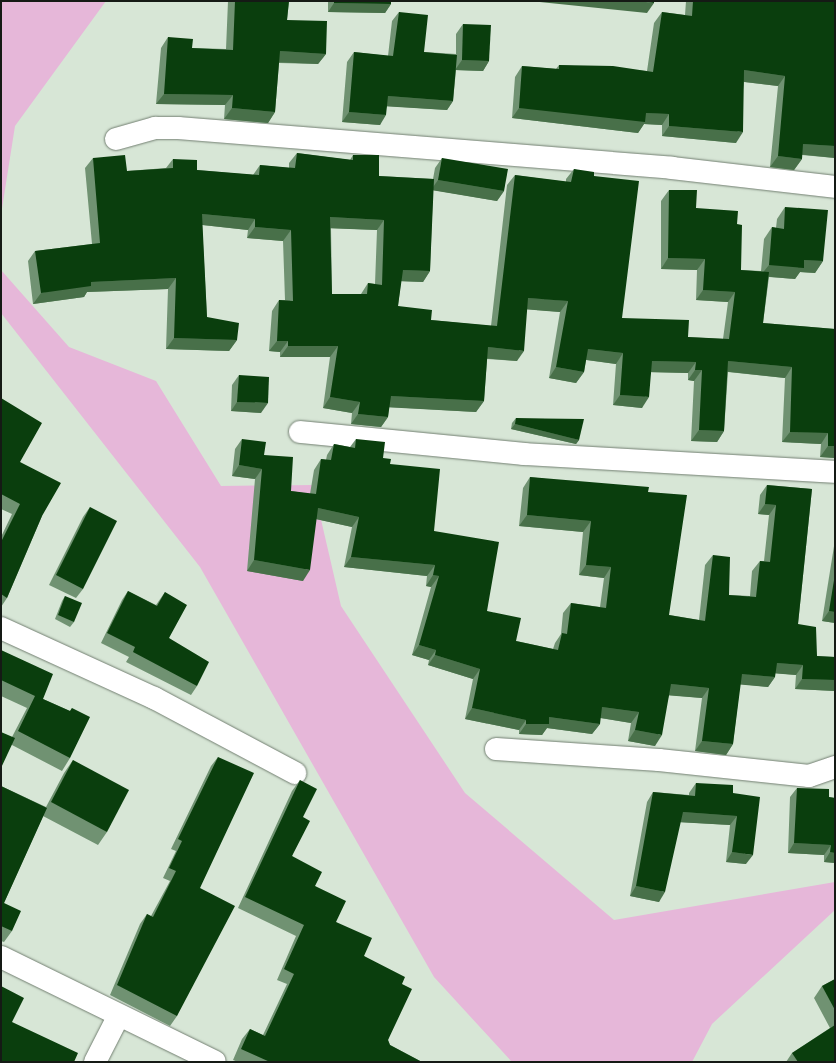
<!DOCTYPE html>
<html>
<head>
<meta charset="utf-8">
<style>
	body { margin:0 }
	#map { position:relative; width:836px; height:1063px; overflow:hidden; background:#d7e6d6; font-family:"Fira Sans",sans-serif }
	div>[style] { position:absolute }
	.green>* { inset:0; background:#e6b7d9 }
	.roads { filter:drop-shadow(0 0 1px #727f71) drop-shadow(0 0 1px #727f71) }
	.minor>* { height:22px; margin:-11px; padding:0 11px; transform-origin:11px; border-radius:11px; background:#fff }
	.wall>* { inset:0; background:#709272 }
	.shaded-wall>* { inset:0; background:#487049 }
	.building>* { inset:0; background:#0a3e0d }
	span { translate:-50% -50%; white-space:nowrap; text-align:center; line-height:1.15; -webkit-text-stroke:4px #fff; paint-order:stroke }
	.frame { position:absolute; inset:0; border:2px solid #151a15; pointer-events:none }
</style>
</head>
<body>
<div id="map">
	<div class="green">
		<i style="clip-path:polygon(1px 1px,106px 1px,15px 126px,1px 215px)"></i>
		<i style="clip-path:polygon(1px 270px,69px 347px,156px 381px,221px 486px,313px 485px,341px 606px,465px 793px,614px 920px,835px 882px,835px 910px,712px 1024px,692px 1062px,512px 1062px,434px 977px,200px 567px,1px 313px)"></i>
	</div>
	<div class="roads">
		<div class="minor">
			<i style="left:116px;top:139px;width:41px;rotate:-15.8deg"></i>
			<i style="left:155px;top:128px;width:23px"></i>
			<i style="left:178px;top:128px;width:496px;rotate:4.6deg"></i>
			<i style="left:672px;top:168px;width:164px;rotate:6.6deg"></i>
			<i style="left:300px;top:432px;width:225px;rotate:5.6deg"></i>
			<i style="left:524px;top:454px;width:312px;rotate:3.3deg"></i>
			<i style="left:1px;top:628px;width:168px;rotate:24.6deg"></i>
			<i style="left:154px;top:698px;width:160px;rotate:28deg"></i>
			<i style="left:496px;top:749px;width:163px;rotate:3.9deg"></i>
			<i style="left:659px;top:760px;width:151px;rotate:6.1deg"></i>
			<i style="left:809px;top:776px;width:28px;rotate:-19deg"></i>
			<i style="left:1px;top:957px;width:238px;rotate:26.1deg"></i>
			<i style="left:95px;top:1062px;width:51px;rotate:-62.9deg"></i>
		</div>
	</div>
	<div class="wall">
		<i style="clip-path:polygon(228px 1px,289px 1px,287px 20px,326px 54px,318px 64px,279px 63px,275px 112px,268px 123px,224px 119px,225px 105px,156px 104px,161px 48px,168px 37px,192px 48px,226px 49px)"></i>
		<i style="clip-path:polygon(328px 1px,391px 1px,391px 4px,385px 13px,328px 12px)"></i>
		<i style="clip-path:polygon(686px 1px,835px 1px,835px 158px,802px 155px,802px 159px,794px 170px,770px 167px,778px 86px,744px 82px,736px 143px,662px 136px,662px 125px,644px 124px,638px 133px,512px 118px,515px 77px,522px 66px,556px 69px,559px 65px,647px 71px,654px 23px,662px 12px,685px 15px)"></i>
		<i style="clip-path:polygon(399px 12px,424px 52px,456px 54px,456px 34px,463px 24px,489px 61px,483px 71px,456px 70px,453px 101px,447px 110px,387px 106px,380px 125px,342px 122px,347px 62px,354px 52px,388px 56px,392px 21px)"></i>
		<i style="clip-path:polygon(evenodd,297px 153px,350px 160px,353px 155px,379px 176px,433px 179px,435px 168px,442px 158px,504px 191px,497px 201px,433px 190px,430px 271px,423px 282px,401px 281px,398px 306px,431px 320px,491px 326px,507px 185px,515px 175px,566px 182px,566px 179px,574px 169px,594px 176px,622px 318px,688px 337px,723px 339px,728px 302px,696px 300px,697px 270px,661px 269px,661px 201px,669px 190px,696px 208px,737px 224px,741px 270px,761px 271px,764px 239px,772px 227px,776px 228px,777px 219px,785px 207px,823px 261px,815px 273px,800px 272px,795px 279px,769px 277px,763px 323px,835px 329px,835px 458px,820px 457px,821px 444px,782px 442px,785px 378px,728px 372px,724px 431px,717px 442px,691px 441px,694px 381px,688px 380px,688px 373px,651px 372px,642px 408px,613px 405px,616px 364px,586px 360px,584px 372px,576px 383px,549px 378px,560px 312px,527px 309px,517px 361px,487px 359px,484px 401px,476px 412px,389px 407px,388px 417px,381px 427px,351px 424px,352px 413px,323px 408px,330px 357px,280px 357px,280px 352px,269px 351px,272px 311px,279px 300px,285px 300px,283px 241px,247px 238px,248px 230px,202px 225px,207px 317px,237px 340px,229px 351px,166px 349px,168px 289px,87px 292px,84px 297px,33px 304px,28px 261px,35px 251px,92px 244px,85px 168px,93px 158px,127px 171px,166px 168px,173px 159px,197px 170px,253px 175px,260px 165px,289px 168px,289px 163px,297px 153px,331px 228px,377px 230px,375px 284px,368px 283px,361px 294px,332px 294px,331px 228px)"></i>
		<i style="clip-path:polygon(239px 375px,261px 413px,231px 411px,232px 385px)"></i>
		<i style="clip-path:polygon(1px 398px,20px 462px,42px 516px,7px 598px,1px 607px,1px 537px,12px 514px,1px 509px)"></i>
		<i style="clip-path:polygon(516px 418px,579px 440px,576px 444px,511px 429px,512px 423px)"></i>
		<i style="clip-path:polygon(242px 439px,264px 455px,291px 491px,310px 494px,314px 470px,321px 459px,326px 460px,327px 455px,334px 444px,350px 447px,356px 439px,383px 458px,390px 464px,487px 611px,516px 641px,553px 649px,555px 643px,561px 634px,563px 613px,571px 603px,600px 607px,604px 578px,579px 575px,583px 532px,519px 526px,523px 488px,530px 477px,648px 492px,669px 615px,699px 620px,705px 565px,713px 555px,729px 595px,750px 596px,752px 571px,760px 561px,764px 561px,769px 515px,758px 514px,760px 495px,767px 485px,812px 489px,798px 624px,817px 656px,835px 657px,835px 691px,795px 689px,796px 675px,775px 673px,775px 677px,768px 687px,740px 684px,733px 744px,726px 755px,695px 751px,702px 698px,669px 695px,655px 746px,628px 741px,631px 723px,600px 718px,600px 724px,592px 734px,547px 728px,542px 735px,519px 734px,519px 730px,465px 719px,473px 679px,428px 665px,429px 660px,412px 655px,431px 587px,426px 586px,427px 576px,344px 567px,352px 527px,316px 519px,303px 581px,247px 571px,255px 479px,232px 476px,235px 449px)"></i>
		<i style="clip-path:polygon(90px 507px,83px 589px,76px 598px,49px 585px,83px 517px)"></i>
		<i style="clip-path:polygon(835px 540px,835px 623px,822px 621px)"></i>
		<i style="clip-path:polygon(128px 591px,156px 605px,165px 592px,169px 638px,197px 686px,191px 695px,126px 662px,129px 657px,101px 643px,122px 600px)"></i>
		<i style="clip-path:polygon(65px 596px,74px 622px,70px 627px,55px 619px,62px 601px)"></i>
		<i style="clip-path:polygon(1px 650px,43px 699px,70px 711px,72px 708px,70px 758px,62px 771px,12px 745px,12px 737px,27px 708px,1px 696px)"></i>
		<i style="clip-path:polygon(218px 757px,200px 888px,177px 1016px,170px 1026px,110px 995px,140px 924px,147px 914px,151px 916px,170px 881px,163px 878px,176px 851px,171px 849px,211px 766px)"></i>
		<i style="clip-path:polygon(73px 760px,107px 832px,98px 845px,43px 816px,4px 903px,12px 931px,4px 942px,1px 941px,1px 786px,46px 807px,64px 773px)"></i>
		<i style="clip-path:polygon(300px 780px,303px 817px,292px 856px,315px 886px,336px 922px,364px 956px,402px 984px,388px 1040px,390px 1045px,422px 1062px,238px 1062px,233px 1060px,242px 1039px,250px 1029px,263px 1035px,287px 984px,277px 980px,296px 936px,238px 908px,292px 791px)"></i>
		<i style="clip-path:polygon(696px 783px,733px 793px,746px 864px,726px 862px,730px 825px,680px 822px,659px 902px,630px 896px,647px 802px,653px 792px,689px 795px,689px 793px)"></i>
		<i style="clip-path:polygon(797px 788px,829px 797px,835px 798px,835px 863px,824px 862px,824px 855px,788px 853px,790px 797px)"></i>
		<i style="clip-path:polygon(835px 979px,835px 1062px,786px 1062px,792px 1053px,830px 1028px,814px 998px,822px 986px)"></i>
	</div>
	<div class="shaded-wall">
		<i style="clip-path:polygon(530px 1px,638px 1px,654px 3px,647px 13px)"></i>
		<i style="clip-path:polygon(334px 3px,391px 4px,385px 13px,328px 12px)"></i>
		<i style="clip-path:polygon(280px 51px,326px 54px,318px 64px,272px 62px)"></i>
		<i style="clip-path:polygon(462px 60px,489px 61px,483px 71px,455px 70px)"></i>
		<i style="clip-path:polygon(744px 70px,785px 76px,778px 86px,737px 81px)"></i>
		<i style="clip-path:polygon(164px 94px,233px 95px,225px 105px,156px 104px)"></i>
		<i style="clip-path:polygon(388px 96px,453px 101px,447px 110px,381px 106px)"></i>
		<i style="clip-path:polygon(232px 108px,275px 112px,268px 123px,224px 119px)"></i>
		<i style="clip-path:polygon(519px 108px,646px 113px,669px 114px,662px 125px,644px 124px,638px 133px,512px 118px)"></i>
		<i style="clip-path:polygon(349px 112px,386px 115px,380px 125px,342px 122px)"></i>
		<i style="clip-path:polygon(669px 126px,743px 132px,736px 143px,662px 136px)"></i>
		<i style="clip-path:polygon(803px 144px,835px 146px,835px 158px,796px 154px)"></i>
		<i style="clip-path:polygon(778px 156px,802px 159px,794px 170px,770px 167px)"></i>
		<i style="clip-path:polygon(438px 180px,504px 191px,497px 201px,431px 190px)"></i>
		<i style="clip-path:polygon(202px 214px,255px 219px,248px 230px,194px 224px)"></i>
		<i style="clip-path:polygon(330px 217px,384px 220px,377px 230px,323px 228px)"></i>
		<i style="clip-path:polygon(255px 227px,291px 230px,283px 241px,247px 238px)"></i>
		<i style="clip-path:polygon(668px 258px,705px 259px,697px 270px,661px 269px)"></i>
		<i style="clip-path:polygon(804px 260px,823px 261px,815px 273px,800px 272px,795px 279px,760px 276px,769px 265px)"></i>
		<i style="clip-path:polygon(403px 270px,430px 271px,423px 282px,395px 281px)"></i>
		<i style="clip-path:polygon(176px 278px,168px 289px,87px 292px,84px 297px,33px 304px,41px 293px,91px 282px)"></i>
		<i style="clip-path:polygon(703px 290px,735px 292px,728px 302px,696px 300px)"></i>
		<i style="clip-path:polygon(528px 298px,568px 301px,560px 312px,521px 309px)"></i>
		<i style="clip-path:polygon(174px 338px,237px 340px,229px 351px,166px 349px)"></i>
		<i style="clip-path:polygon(277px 341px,288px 341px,280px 352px,269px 351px)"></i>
		<i style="clip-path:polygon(288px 346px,338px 346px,330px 357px,280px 357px)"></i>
		<i style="clip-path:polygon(488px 347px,524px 351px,517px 361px,481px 358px)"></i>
		<i style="clip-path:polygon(588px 349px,623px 353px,616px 364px,580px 359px)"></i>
		<i style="clip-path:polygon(652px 361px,696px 362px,688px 373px,644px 372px)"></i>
		<i style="clip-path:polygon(728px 361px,792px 367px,785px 378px,721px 371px)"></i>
		<i style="clip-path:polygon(556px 367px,584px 372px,576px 383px,549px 378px)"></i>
		<i style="clip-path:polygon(695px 370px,702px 370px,694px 381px,688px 380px)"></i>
		<i style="clip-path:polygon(620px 395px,649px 397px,642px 408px,613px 405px)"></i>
		<i style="clip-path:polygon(391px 396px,484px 401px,476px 412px,383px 407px)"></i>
		<i style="clip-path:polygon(330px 397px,360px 402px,352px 413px,323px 408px)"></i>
		<i style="clip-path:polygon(237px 402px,268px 403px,261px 413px,231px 411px)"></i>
		<i style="clip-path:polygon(358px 414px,388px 417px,381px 427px,351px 424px)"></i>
		<i style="clip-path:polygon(515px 424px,579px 440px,576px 444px,511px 429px)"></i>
		<i style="clip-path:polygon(699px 430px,724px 431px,717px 442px,691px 441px)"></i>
		<i style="clip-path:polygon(790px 432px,828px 433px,821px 444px,782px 442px)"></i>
		<i style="clip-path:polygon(828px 446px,835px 446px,835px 458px,820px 457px)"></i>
		<i style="clip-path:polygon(239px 465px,262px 469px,255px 479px,232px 476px)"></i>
		<i style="clip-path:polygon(765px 504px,776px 505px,769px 515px,758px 514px)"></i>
		<i style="clip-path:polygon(318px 508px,359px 517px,352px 527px,311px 518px)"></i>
		<i style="clip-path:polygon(527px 515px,591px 521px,583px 532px,519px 526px)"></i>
		<i style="clip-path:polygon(351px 557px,435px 565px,427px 576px,344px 567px)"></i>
		<i style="clip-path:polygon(254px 560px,310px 570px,303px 581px,247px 571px)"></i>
		<i style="clip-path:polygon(586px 565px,611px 567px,604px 578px,579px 575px)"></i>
		<i style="clip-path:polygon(433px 575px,439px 576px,431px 587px,426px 586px)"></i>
		<i style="clip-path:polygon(829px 611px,835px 612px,835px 623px,822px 621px)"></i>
		<i style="clip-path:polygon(419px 645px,436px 650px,429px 660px,412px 655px)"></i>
		<i style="clip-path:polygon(435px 655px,480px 669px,473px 679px,428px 665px)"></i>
		<i style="clip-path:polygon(777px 663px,803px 665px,796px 675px,770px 673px)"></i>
		<i style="clip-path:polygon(742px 674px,775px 677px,768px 687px,735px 684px)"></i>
		<i style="clip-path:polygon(802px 679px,835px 680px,835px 691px,795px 689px)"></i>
		<i style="clip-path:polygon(671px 684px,709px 688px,702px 698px,664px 695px)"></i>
		<i style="clip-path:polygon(602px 707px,639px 712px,631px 723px,595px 717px)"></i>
		<i style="clip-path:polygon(472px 708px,526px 720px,519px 730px,465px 719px)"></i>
		<i style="clip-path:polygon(549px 717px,600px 724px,592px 734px,547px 728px,542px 735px,519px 734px,526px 724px)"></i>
		<i style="clip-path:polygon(635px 730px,662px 735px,655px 746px,628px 741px)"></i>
		<i style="clip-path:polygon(702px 741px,733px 744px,726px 755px,695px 751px)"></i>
		<i style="clip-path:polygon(683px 812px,737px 816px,730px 825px,676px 822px)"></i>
		<i style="clip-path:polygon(794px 843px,831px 845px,824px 855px,788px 853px)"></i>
		<i style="clip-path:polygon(732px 852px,753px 855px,746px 864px,726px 862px)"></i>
		<i style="clip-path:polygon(830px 852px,835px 853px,835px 863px,824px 862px)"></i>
		<i style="clip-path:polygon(636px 886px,665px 892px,659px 902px,630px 896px)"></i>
	</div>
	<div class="building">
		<i style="clip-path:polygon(235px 1px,289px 1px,287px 20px,327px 21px,326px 54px,280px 51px,275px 112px,232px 108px,233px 95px,164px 94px,168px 37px,193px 39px,192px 48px,233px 50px)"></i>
		<i style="clip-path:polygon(334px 1px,391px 1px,391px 4px,334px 3px)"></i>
		<i style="clip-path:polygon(638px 1px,654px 1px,654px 3px)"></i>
		<i style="clip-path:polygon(693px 1px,835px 1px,835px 146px,803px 144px,802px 159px,778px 156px,785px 76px,744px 70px,743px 132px,669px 126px,669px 114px,646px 113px,645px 122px,519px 108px,522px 66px,559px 69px,559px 65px,613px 66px,653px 72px,662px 12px,692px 16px)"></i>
		<i style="clip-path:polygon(399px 12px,428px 15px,424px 52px,457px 55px,453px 101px,388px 96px,386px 115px,349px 112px,354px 52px,393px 56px)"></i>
		<i style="clip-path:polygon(463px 24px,491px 25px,489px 61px,462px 60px)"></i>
		<i style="clip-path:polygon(evenodd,297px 153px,353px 160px,353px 155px,379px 155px,379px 176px,434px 179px,430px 271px,403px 270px,398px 306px,432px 310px,431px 320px,497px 326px,515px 175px,571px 182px,574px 169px,594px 172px,594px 176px,639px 181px,622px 318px,689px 320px,688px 337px,729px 339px,735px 292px,703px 290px,705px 259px,668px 258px,669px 190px,697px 190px,696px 208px,738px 211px,737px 224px,742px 225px,741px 270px,769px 272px,763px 323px,835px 329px,835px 446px,828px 446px,828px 433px,790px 432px,792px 367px,728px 361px,724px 431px,699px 430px,702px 370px,695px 370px,696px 362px,652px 361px,649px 397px,620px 395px,623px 353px,588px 349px,584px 372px,556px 367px,568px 301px,528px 298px,524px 351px,488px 347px,484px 401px,391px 396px,388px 417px,358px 414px,360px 402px,330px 397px,338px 346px,288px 346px,288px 341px,277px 341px,279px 300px,293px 301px,291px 230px,255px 227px,255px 219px,202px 214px,207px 317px,239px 323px,237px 340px,174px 338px,176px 278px,91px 282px,91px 286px,41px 293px,35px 251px,100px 243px,93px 158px,125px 155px,127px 171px,173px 168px,173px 159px,197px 160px,197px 170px,259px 175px,260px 165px,295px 168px,297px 153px,330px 217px,384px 220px,382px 285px,368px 283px,367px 294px,332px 294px,330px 217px)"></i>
		<i style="clip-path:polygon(442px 158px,508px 169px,504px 191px,438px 180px)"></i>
		<i style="clip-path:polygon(785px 207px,828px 210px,823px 261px,804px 260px,804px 268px,769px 265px,772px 227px,784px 229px)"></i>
		<i style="clip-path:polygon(239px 375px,269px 377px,268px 403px,237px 402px)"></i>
		<i style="clip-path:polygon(1px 398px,42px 423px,20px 462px,61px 483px,42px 516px,7px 598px,1px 594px,1px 542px,20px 504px,1px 494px)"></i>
		<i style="clip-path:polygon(516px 418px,584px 419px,579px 440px,515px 424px)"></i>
		<i style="clip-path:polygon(242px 439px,266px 442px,264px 455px,293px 457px,291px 491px,316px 494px,321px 459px,331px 460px,334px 444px,355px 448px,356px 439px,385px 442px,383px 458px,391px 459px,390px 464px,440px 469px,434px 531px,499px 542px,487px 611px,521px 618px,516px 641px,558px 650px,562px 633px,567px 634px,571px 603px,606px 608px,611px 567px,586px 565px,591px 521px,527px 515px,530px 477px,649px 487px,648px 492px,687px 495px,669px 615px,705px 621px,713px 555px,730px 557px,729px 595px,756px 597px,760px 561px,770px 562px,776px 505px,765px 504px,767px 485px,812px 489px,798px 624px,816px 627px,817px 656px,835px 657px,835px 680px,802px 679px,803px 665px,777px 663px,775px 677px,742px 674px,733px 744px,702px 741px,709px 688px,671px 684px,662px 735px,635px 730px,639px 712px,602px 707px,600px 724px,549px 717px,549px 724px,526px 724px,526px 720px,472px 708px,480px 669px,435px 655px,436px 650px,419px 645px,439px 576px,433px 575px,435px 565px,351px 557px,359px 517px,318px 508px,310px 570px,254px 560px,262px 469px,239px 465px)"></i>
		<i style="clip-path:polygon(90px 507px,117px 521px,83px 589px,56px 575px)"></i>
		<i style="clip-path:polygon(835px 574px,835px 612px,829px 611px)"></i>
		<i style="clip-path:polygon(128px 591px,157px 606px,165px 592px,187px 605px,169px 638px,209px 662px,197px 686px,133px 652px,135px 647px,107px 633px)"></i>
		<i style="clip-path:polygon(65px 596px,82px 603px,74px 622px,58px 615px)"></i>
		<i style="clip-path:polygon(1px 650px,53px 674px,43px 699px,70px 711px,72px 708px,90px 717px,70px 758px,18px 731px,35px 696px,1px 680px)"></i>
		<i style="clip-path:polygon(1px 732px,15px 738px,1px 768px)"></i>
		<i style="clip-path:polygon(218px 757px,254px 773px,200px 888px,235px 906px,177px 1016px,117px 985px,147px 914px,153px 917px,176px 871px,169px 868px,182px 841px,178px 839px)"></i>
		<i style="clip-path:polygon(73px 760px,129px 790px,107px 832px,51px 802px)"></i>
		<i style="clip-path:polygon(300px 780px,317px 789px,303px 817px,310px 821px,292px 856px,322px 872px,315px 886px,346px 901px,336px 922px,372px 938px,364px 956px,405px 977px,402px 984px,412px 989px,388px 1040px,390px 1045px,422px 1062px,270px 1062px,241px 1049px,250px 1029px,265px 1036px,294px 974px,284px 969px,304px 925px,245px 897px)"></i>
		<i style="clip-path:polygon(696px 783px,733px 785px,733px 793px,760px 797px,753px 855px,732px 852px,737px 816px,683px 812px,665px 892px,636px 886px,653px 792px,695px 796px)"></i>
		<i style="clip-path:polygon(1px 786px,47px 808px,4px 903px,21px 911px,12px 931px,1px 926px)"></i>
		<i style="clip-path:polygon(797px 788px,829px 789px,829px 797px,835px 798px,835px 853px,830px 852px,831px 845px,794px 843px)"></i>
		<i style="clip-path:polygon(835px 979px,835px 1010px,822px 986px)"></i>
		<i style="clip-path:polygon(1px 986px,24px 998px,12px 1022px,78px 1053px,74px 1062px,1px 1062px)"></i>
		<i style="clip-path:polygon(835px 1025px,835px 1062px,798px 1062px,792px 1053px)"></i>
	</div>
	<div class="frame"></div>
</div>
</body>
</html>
